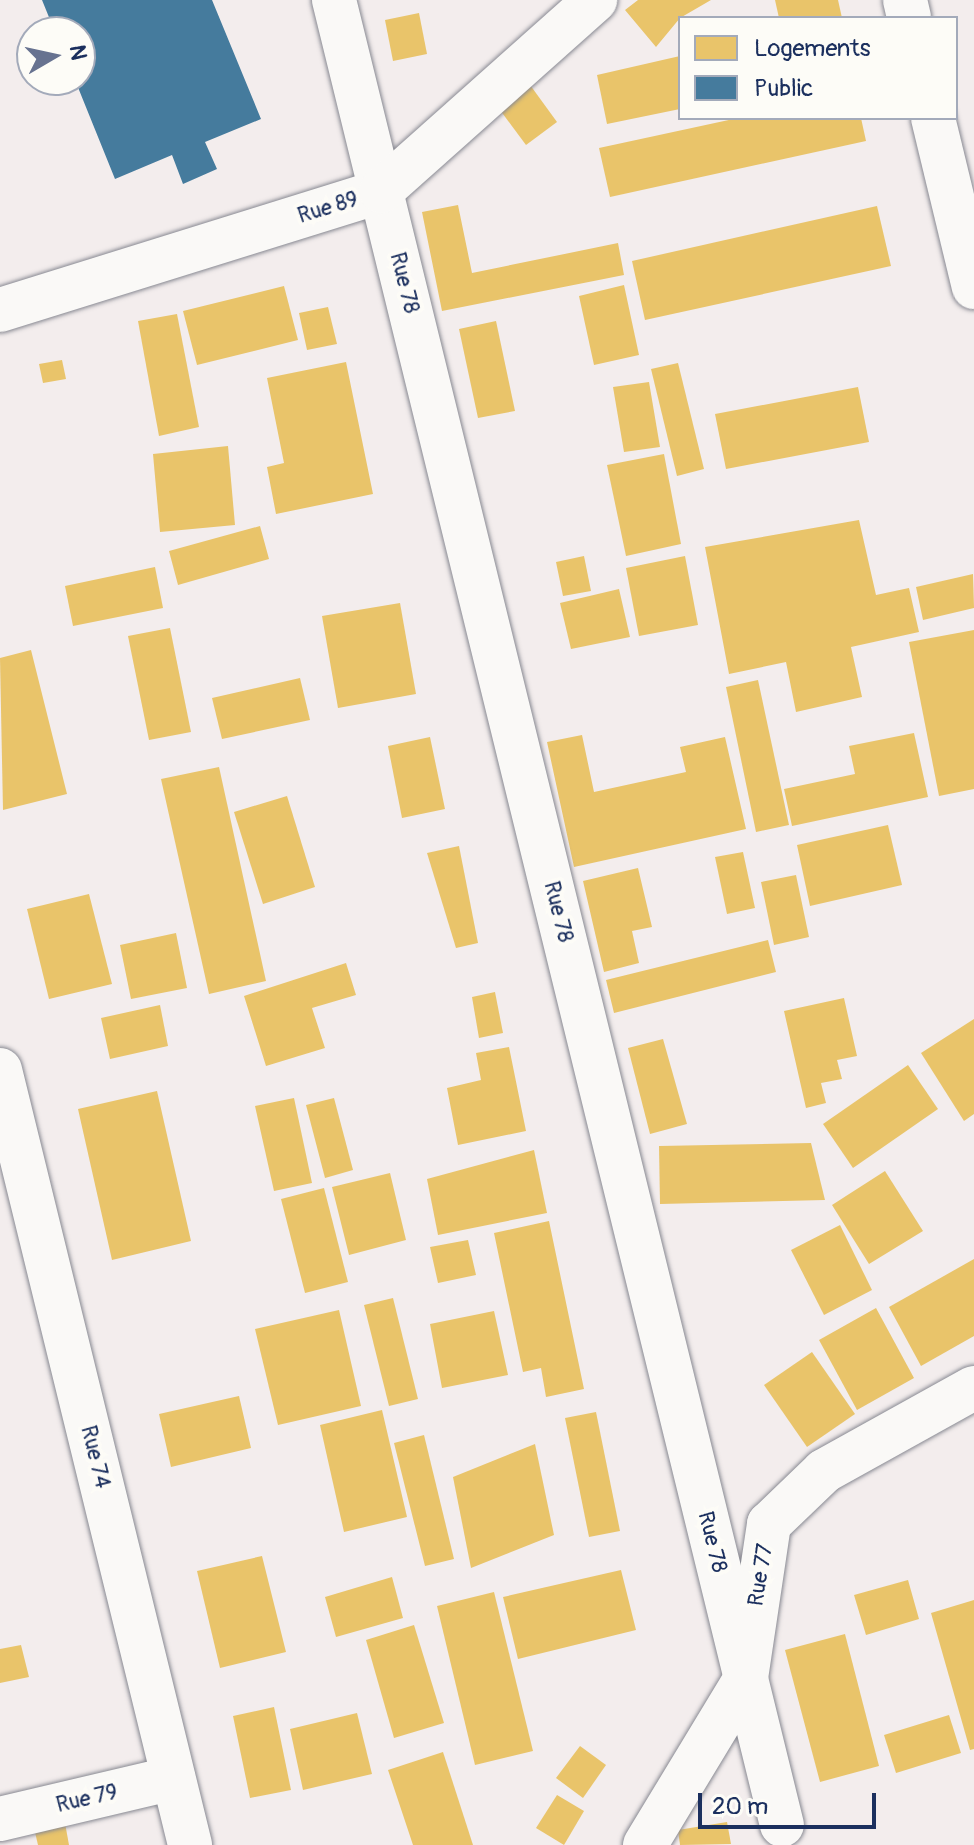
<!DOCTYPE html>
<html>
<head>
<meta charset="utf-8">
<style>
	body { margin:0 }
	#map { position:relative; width:974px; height:1845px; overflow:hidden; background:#f3eded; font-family:Pangolin,sans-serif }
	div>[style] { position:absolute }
	.homes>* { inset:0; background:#e9c46a }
	.public>* { inset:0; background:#457b9d }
	.roads { filter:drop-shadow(0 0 2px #888992) drop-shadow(0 0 2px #888992) }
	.minor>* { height:44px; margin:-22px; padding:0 22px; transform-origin:22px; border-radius:22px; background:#faf9f7 }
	span { translate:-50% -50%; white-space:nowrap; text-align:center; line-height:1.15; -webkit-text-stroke:8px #fdfcf7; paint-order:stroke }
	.street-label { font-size:22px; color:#1b2f5e }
	.legend { position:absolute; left:678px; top:16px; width:280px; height:104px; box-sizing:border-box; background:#fdfcf7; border:2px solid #a3aaba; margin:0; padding:10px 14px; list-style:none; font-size:24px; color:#1b2f5e }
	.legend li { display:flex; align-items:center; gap:16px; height:40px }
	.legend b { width:40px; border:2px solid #a3aaba }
	.north { position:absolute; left:16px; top:16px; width:80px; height:80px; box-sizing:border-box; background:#fdfcf7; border:2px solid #a3aaba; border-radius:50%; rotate:81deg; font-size:22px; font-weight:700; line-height:32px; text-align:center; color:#1b2f5e }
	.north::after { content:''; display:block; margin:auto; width:28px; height:36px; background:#677290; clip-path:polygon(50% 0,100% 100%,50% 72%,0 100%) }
	.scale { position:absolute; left:698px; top:1793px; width:178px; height:36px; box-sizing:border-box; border:4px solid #1b2f5e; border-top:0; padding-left:10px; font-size:24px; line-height:28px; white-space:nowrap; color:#1b2f5e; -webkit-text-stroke:6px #fdfcf7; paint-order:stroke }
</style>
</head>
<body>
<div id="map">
	<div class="homes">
		<i style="clip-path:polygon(638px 0,711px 0,680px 18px,656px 47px,625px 10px)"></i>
		<i style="clip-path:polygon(775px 0,838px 0,842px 18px,779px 18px)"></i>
		<i style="clip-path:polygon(419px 13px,427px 54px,393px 61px,385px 20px)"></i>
		<i style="clip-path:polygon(680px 56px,680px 109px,607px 124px,597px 75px)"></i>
		<i style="clip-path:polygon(525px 78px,557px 122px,526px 145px,494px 102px)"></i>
		<i style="clip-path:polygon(738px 118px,861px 118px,866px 141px,610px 197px,599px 148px)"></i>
		<i style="clip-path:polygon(458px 205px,472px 273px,618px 243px,624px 275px,442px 311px,422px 212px)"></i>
		<i style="clip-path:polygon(877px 206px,891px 266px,645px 320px,632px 261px)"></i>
		<i style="clip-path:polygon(624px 285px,639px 355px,594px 365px,579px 296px)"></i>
		<i style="clip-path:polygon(284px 286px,298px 340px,197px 365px,183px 311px)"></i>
		<i style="clip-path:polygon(328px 307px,337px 344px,307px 350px,299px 313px)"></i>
		<i style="clip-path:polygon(177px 314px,199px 427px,159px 436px,138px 321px)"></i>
		<i style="clip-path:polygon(496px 321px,515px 411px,478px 418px,459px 329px)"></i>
		<i style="clip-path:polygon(62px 360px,66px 379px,43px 383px,39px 364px)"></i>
		<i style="clip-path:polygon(346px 362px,373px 494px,276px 514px,267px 467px,284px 463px,267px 378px)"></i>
		<i style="clip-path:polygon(678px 363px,704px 469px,677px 476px,651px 369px)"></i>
		<i style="clip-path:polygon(649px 382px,660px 447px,624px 452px,613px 387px)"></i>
		<i style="clip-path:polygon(858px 387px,869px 442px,726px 469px,715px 414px)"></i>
		<i style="clip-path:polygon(228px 446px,235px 525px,160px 532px,153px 454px)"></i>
		<i style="clip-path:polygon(664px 454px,681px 544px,626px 556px,607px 465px)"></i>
		<i style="clip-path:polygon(859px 520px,876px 595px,909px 588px,919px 632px,851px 647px,862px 697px,796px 712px,786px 662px,729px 674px,705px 547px)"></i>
		<i style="clip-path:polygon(260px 526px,269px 559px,178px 585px,169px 551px)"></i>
		<i style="clip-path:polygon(584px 556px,591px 591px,563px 596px,556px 562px)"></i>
		<i style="clip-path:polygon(685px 556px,698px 625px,639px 636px,626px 568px)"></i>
		<i style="clip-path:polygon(155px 567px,163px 608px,73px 626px,65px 586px)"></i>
		<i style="clip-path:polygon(973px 574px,974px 608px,923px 620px,916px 587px)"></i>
		<i style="clip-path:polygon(619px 589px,630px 637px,571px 649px,560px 603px)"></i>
		<i style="clip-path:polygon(400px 603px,416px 694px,338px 708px,322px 616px)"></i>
		<i style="clip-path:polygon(170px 628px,191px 732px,149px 740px,128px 636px)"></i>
		<i style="clip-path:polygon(974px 630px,974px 789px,939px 796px,909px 642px)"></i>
		<i style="clip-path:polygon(31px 650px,67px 794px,3px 810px,0 658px)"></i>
		<i style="clip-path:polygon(300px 678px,310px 720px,222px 739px,212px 698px)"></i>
		<i style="clip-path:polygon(758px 680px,789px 825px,756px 832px,726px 687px)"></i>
		<i style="clip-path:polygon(914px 733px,928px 797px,792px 826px,784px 789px,855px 774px,849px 746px)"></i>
		<i style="clip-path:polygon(582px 735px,594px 792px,686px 772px,680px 747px,725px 737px,746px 829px,574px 867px,547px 742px)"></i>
		<i style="clip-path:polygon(430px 737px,445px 809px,402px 818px,388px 746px)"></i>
		<i style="clip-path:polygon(219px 767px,266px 981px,209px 994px,161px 779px)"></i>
		<i style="clip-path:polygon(287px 796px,315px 887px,263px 904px,234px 812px)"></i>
		<i style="clip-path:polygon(888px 825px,902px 885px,810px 906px,797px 845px)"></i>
		<i style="clip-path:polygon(459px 846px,478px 943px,456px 948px,427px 853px)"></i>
		<i style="clip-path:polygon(743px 852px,755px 908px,727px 914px,715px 857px)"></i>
		<i style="clip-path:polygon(638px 868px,652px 927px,632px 931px,639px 963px,604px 972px,583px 881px)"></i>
		<i style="clip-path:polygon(796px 875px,809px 937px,774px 945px,761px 882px)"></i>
		<i style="clip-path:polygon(89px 894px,112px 984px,49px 999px,27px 909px)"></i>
		<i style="clip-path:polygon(176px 933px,187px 988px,131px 999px,120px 945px)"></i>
		<i style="clip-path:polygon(768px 940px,776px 972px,614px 1013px,606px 980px)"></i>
		<i style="clip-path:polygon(346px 963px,356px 995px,312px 1008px,325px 1048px,266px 1066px,244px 996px)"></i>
		<i style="clip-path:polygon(495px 992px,503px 1033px,479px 1038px,472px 997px)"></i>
		<i style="clip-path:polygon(844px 998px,857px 1056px,837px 1060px,842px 1079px,821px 1083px,826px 1103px,806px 1108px,784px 1011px)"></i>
		<i style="clip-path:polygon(160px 1005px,168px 1046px,110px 1059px,101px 1018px)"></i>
		<i style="clip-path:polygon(974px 1019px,974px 1114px,964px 1121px,921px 1053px)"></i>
		<i style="clip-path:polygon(663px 1039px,687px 1124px,650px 1134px,628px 1048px)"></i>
		<i style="clip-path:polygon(509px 1047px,526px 1131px,458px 1145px,447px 1088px,481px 1080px,476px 1053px)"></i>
		<i style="clip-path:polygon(908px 1065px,938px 1109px,853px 1168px,823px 1124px)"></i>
		<i style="clip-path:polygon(157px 1091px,191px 1241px,112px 1260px,78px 1109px)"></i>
		<i style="clip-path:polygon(294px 1098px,312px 1183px,274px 1191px,255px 1106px)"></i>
		<i style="clip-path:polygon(334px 1098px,353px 1170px,325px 1178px,306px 1105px)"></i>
		<i style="clip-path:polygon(811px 1143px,825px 1200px,660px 1204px,659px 1146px)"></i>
		<i style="clip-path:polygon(534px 1150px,547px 1213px,438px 1235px,427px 1179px)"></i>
		<i style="clip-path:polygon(885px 1171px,923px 1231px,869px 1264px,832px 1205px)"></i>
		<i style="clip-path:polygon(390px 1173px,406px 1240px,349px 1255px,332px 1187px)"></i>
		<i style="clip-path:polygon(324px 1188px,348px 1282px,305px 1293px,281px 1199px)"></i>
		<i style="clip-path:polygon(549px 1221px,584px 1389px,546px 1397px,541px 1368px,523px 1372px,494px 1233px)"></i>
		<i style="clip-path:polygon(840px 1225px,872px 1290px,824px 1315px,791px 1250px)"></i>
		<i style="clip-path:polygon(468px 1240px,476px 1275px,438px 1283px,430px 1247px)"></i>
		<i style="clip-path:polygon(974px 1259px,974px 1336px,921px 1366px,889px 1307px)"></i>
		<i style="clip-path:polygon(393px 1298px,418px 1399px,389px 1406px,364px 1305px)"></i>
		<i style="clip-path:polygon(876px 1308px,914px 1378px,857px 1410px,819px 1340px)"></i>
		<i style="clip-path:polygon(339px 1310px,361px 1406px,278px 1425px,255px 1329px)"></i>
		<i style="clip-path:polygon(494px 1311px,508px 1375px,442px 1388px,430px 1324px)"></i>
		<i style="clip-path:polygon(812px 1352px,855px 1414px,807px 1447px,764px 1385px)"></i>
		<i style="clip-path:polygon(239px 1396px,251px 1448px,171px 1467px,159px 1414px)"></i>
		<i style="clip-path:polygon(382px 1410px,407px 1517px,344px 1532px,320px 1425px)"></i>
		<i style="clip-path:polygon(596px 1412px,620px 1531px,589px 1537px,565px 1418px)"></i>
		<i style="clip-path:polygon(424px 1435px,454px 1559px,425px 1566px,394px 1443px)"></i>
		<i style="clip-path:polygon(535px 1444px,554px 1535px,471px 1568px,453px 1477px)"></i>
		<i style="clip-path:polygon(262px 1556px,286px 1652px,220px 1668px,197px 1571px)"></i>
		<i style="clip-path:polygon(621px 1570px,636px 1630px,518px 1659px,503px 1597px)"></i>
		<i style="clip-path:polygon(392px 1577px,403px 1618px,336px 1637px,325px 1597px)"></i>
		<i style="clip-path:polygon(908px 1580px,919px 1619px,866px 1635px,854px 1595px)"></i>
		<i style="clip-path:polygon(494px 1592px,533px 1751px,475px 1765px,437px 1606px)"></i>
		<i style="clip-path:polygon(974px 1600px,974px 1749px,970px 1750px,931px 1613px)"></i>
		<i style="clip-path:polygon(414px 1625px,444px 1723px,394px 1738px,366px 1640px)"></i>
		<i style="clip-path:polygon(845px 1634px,879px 1766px,820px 1782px,785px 1650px)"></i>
		<i style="clip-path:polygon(21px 1645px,29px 1677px,0 1683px,0 1649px)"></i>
		<i style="clip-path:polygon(274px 1707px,291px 1790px,250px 1798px,233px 1716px)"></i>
		<i style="clip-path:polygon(357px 1713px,372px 1774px,303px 1790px,290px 1729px)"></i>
		<i style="clip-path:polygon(949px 1715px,961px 1753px,896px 1773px,884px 1735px)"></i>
		<i style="clip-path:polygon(580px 1746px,606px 1765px,583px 1798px,556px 1778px)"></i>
		<i style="clip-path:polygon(443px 1752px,473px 1845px,413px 1845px,388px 1770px)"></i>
		<i style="clip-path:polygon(557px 1795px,584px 1811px,564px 1845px,536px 1828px)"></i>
		<i style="clip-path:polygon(727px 1822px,731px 1844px,680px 1845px,678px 1830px)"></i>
		<i style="clip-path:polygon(65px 1823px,69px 1845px,38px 1845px,34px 1828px)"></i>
	</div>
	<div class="public">
		<i style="clip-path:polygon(42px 0,212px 0,261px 119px,205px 142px,217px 169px,183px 184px,172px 155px,115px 179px,75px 80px,80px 32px,55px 32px)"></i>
	</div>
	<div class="roads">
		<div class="minor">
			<i style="left:334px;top:0;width:1879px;rotate:76.21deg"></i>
			<i style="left:905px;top:0;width:18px;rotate:77deg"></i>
			<i style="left:933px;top:118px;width:174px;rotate:76.4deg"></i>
			<i style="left:0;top:310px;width:399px;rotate:-17.3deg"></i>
			<i style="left:381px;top:191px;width:287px;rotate:-41.7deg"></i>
			<i style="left:0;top:1070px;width:798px;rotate:76.22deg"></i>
			<i style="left:0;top:1819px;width:178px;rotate:-13.3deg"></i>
			<i style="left:645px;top:1845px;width:195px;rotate:-58.8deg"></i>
			<i style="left:746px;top:1678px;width:156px;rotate:-81.5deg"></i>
			<i style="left:769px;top:1524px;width:76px;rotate:-43.9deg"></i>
			<i style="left:824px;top:1471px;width:171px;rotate:-29deg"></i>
		</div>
	</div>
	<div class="street-label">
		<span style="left:328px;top:208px;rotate:-17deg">Rue 89</span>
		<span style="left:404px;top:283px;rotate:76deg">Rue 78</span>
		<span style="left:558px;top:912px;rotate:76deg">Rue 78</span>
		<span style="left:95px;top:1457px;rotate:76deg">Rue 74</span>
		<span style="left:712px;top:1542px;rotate:76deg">Rue 78</span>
		<span style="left:761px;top:1575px;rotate:-81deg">Rue 77</span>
		<span style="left:87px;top:1799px;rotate:-13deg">Rue 79</span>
	</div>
	<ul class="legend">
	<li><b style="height:22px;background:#e9c46a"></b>Logements</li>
	<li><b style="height:22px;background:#457b9d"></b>Public</li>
	</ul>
	<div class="north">N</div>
	<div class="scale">20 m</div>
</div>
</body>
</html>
